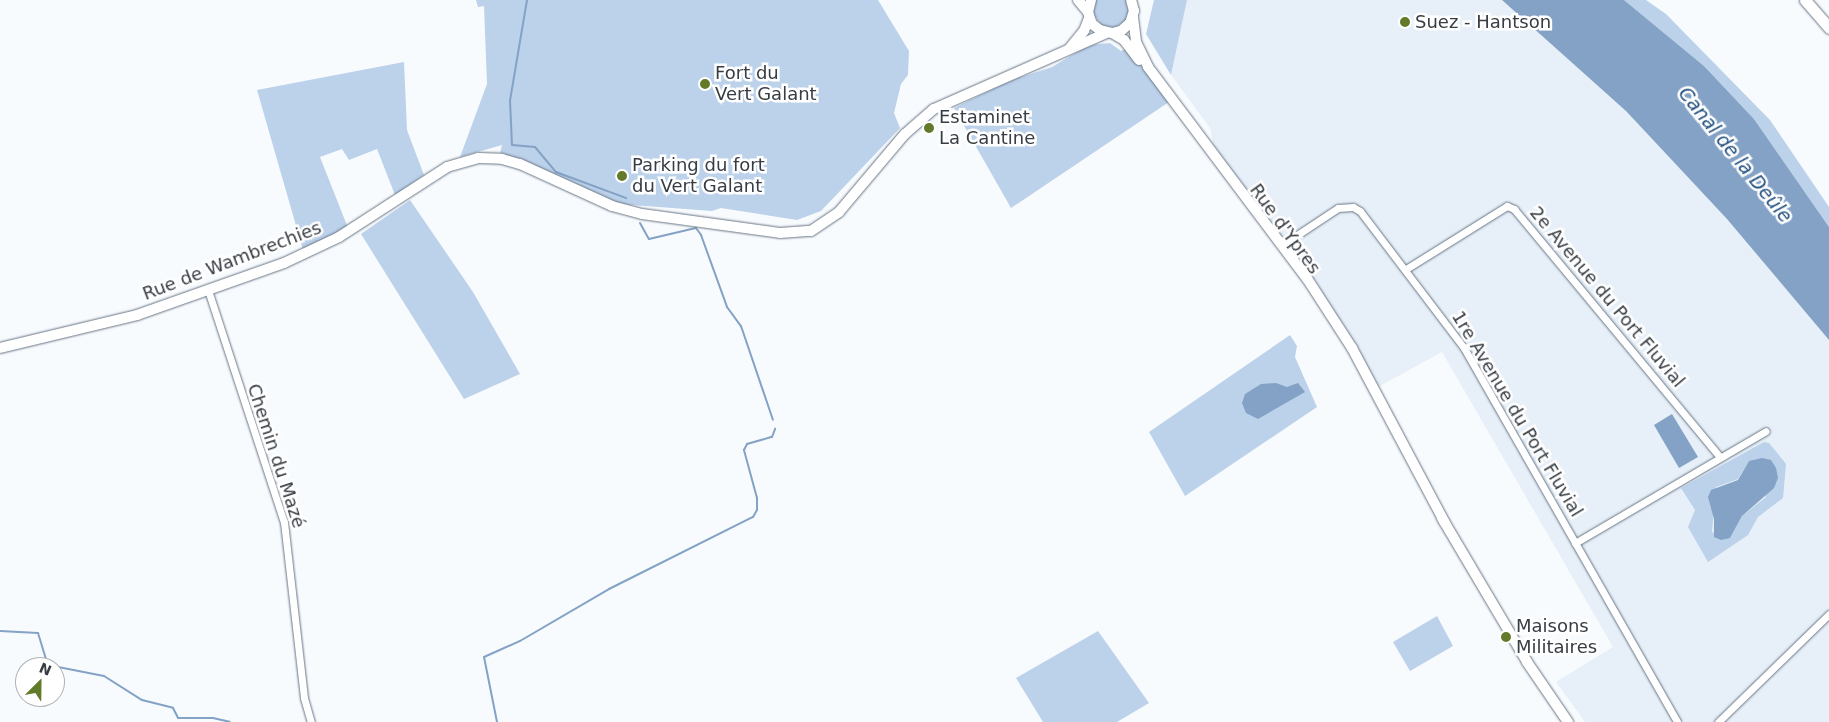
<!DOCTYPE html>
<html>
<head>
<meta charset="utf-8">
<style>
	body { margin:0 }
	#map { position:relative; width:1829px; height:722px; overflow:hidden; background:#f8fbfe; font-family:"DejaVu Sans",sans-serif }
	div>[style] { position:absolute }
	.built>* { inset:0; background:#e7eff8 }
	.green>* { inset:0; background:#bcd1ea }
	.water>* { inset:0; background:#83a2c5 }
	.stream>* { height:2px; margin:-1px; padding:0 1px; transform-origin:1px; border-radius:1px; background:#83a2c5 }
	.roads { filter:drop-shadow(0 0 1px #677584) drop-shadow(0 0 1px #677584) }
	.street>* { height:7px; margin:-3.5px; padding:0 3.5px; transform-origin:3.5px; border-radius:3.5px; background:#fff }
	.secondary>* { height:10px; margin:-5px; padding:0 5px; transform-origin:5px; border-radius:5px; background:#fff }
	.primary>* { height:11px; margin:-5.5px; padding:0 5.5px; transform-origin:5.5px; border-radius:5.5px; background:#fff }
	.dots>* { width:14px; height:14px; translate:-50% -50%; box-sizing:border-box; border:2px solid #fff; border-radius:50% }
	span { translate:-50% -50%; white-space:nowrap; text-align:center; line-height:1.15; -webkit-text-stroke:5px #fff; paint-order:stroke }
	.poi-label { font-size:18px; color:#373d44 }
	.left { translate:0 -50%; text-align:left }
	.street-label { font-size:18px; color:#373d44 }
	.water-label { font-size:19px; color:#245180; font-style:italic }
	.north { position:absolute; left:15px; top:657px; width:50px; height:50px; box-sizing:border-box; background:#fff; border:1px solid #afb1b4; border-radius:50%; rotate:23deg; font-size:14px; font-weight:700; line-height:20px; text-align:center; color:#373d44 }
	.north::after { content:''; display:block; margin:auto; width:18px; height:22px; background:#647a2b; clip-path:polygon(50% 0,100% 100%,50% 72%,0 100%) }
</style>
</head>
<body>
<div id="map">
	<div class="built">
		<i style="clip-path:polygon(1187px 0,1502px 0,1626px 111px,1727px 219px,1829px 340px,1829px 722px,1585px 722px,1556px 682px,1613px 647px,1442px 352px,1378px 387px,1354px 343px,1214px 148px,1210px 128px,1171px 75px)"></i>
	</div>
	<div class="green">
		<i style="clip-path:polygon(476px 0,878px 0,909px 51px,908px 75px,901px 84px,894px 113px,900px 128px,821px 211px,797px 220px,721px 208px,712px 211px,619px 204px,500px 153px,502px 145px,460px 157px,487px 84px,484px 6px,478px 7px)"></i>
		<i style="clip-path:polygon(1096px 0,1126px 0,1129px 13px,1127px 20px,1114px 28px,1102px 26px,1093px 14px)"></i>
		<i style="clip-path:polygon(1154px 0,1187px 0,1171px 75px,1146px 34px)"></i>
		<i style="clip-path:polygon(1624px 0,1646px 0,1666px 14px,1770px 120px,1829px 207px,1829px 227px,1754px 119px,1704px 66px)"></i>
		<i style="clip-path:polygon(1110px 43px,1121px 51px,1127px 48px,1169px 102px,1011px 208px,954px 108px,1009px 81px,1052px 67px,1089px 45px)"></i>
		<i style="clip-path:polygon(404px 62px,407px 130px,424px 175px,395px 195px,377px 149px,349px 160px,342px 149px,320px 157px,348px 228px,303px 250px,257px 90px)"></i>
		<i style="clip-path:polygon(410px 200px,473px 292px,520px 374px,464px 399px,361px 234px)"></i>
		<i style="clip-path:polygon(1290px 335px,1297px 346px,1295px 357px,1317px 407px,1185px 496px,1149px 432px)"></i>
		<i style="clip-path:polygon(evenodd,1764px 442px,1769px 443px,1786px 464px,1783px 498px,1758px 517px,1748px 535px,1708px 562px,1688px 527px,1695px 510px,1681px 488px,1764px 442px,1749px 461px,1766px 497px,1742px 516px,1730px 538px,1712px 532px,1716px 487px,1738px 479px,1749px 461px)"></i>
		<i style="clip-path:polygon(1437px 616px,1453px 646px,1410px 671px,1393px 642px)"></i>
		<i style="clip-path:polygon(1098px 631px,1149px 703px,1117px 722px,1043px 722px,1016px 678px)"></i>
	</div>
	<div class="water">
		<i style="clip-path:polygon(1502px 0,1624px 0,1704px 66px,1754px 119px,1829px 227px,1829px 340px,1727px 219px,1626px 111px)"></i>
		<i style="clip-path:polygon(1276px 383px,1287px 387px,1298px 383px,1305px 392px,1258px 419px,1246px 413px,1242px 403px,1245px 394px,1261px 384px)"></i>
		<i style="clip-path:polygon(1672px 414px,1698px 457px,1679px 468px,1654px 425px)"></i>
		<i style="clip-path:polygon(1762px 458px,1771px 460px,1776px 468px,1778px 478px,1774px 488px,1742px 516px,1730px 538px,1721px 540px,1714px 537px,1714px 519px,1708px 497px,1711px 490px,1738px 480px,1749px 461px)"></i>
	</div>
	<div class="stream">
		<i style="left:527px;top:0;width:101px;rotate:99.6deg"></i>
		<i style="left:510px;top:100px;width:45px;rotate:87.5deg"></i>
		<i style="left:512px;top:145px;width:23px;rotate:5deg"></i>
		<i style="left:535px;top:147px;width:33px;rotate:50deg"></i>
		<i style="left:556px;top:172px;width:75px;rotate:20.4deg"></i>
		<i style="left:640px;top:223px;width:18px;rotate:61deg"></i>
		<i style="left:649px;top:239px;width:48px;rotate:-13.2deg"></i>
		<i style="left:696px;top:228px;width:9px;rotate:54deg"></i>
		<i style="left:701px;top:235px;width:77px;rotate:70.1deg"></i>
		<i style="left:727px;top:307px;width:24px;rotate:54deg"></i>
		<i style="left:741px;top:326px;width:99px;rotate:71.2deg"></i>
		<i style="left:0;top:631px;width:38px;rotate:3deg"></i>
		<i style="left:38px;top:633px;width:34px;rotate:73deg"></i>
		<i style="left:48px;top:665px;width:57px;rotate:11.1deg"></i>
		<i style="left:104px;top:676px;width:45px;rotate:32.3deg"></i>
		<i style="left:142px;top:700px;width:32px;rotate:14deg"></i>
		<i style="left:173px;top:708px;width:11px;rotate:63deg"></i>
		<i style="left:178px;top:718px;width:35px"></i>
		<i style="left:213px;top:718px;width:17px;rotate:13deg"></i>
		<i style="left:497px;top:722px;width:66px;rotate:-101.3deg"></i>
		<i style="left:484px;top:657px;width:39px;rotate:-24deg"></i>
		<i style="left:520px;top:641px;width:103px;rotate:-30.3deg"></i>
		<i style="left:609px;top:589px;width:161px;rotate:-26.6deg"></i>
		<i style="left:753px;top:517px;width:8px;rotate:-60deg"></i>
		<i style="left:757px;top:510px;width:12px;rotate:-90deg"></i>
		<i style="left:757px;top:498px;width:50px;rotate:-105.2deg"></i>
		<i style="left:744px;top:450px;width:7px;rotate:-63deg"></i>
		<i style="left:747px;top:444px;width:26px;rotate:-16deg"></i>
		<i style="left:772px;top:437px;width:9px;rotate:-69deg"></i>
	</div>
	<div class="roads">
		<div class="street">
			<i style="left:1282px;top:245px;width:67px;rotate:-33.5deg"></i>
			<i style="left:1338px;top:208px;width:15px;rotate:-4deg"></i>
			<i style="left:1353px;top:207px;width:8px;rotate:30deg"></i>
			<i style="left:1360px;top:211px;width:172px;rotate:52.8deg"></i>
			<i style="left:1464px;top:348px;width:430px;rotate:60.3deg"></i>
			<i style="left:1406px;top:269px;width:119px;rotate:-32deg"></i>
			<i style="left:1507px;top:206px;width:8px;rotate:23deg"></i>
			<i style="left:1514px;top:209px;width:321px;rotate:50.3deg"></i>
			<i style="left:208px;top:290px;width:244px;rotate:71.9deg"></i>
			<i style="left:284px;top:522px;width:177px;rotate:83.5deg"></i>
			<i style="left:304px;top:698px;width:25px;rotate:74deg"></i>
			<i style="left:1575px;top:543px;width:221px;rotate:-30.4deg"></i>
			<i style="left:1718px;top:722px;width:155px;rotate:-44.2deg"></i>
		</div>
		<div class="secondary">
			<i style="left:1078px;top:0;width:16px;rotate:50deg"></i>
			<i style="left:1091px;top:0;width:12px;rotate:104deg"></i>
			<i style="left:1088px;top:12px;width:13px;rotate:72deg"></i>
			<i style="left:1092px;top:24px;width:10px;rotate:37deg"></i>
			<i style="left:1100px;top:30px;width:12px;rotate:14deg"></i>
			<i style="left:1112px;top:33px;width:9px;rotate:-13deg"></i>
			<i style="left:1121px;top:31px;width:12px;rotate:-42deg"></i>
			<i style="left:1130px;top:23px;width:13px;rotate:-72deg"></i>
			<i style="left:1134px;top:11px;width:11px;rotate:-105deg"></i>
			<i style="left:1133px;top:17px;width:25px;rotate:83deg"></i>
			<i style="left:1136px;top:42px;width:28px;rotate:64deg"></i>
			<i style="left:1148px;top:67px;width:266px;rotate:53.1deg"></i>
			<i style="left:1308px;top:280px;width:81px;rotate:57.1deg"></i>
			<i style="left:1352px;top:348px;width:198px;rotate:62deg"></i>
			<i style="left:1112px;top:33px;width:14px;rotate:30deg"></i>
			<i style="left:1124px;top:40px;width:25px;rotate:53deg"></i>
			<i style="left:1070px;top:48px;width:22px;rotate:-51deg"></i>
			<i style="left:1084px;top:31px;width:14px;rotate:-69deg"></i>
			<i style="left:0;top:348px;width:141px;rotate:-13.5deg"></i>
			<i style="left:137px;top:315px;width:156px;rotate:-19.5deg"></i>
			<i style="left:284px;top:263px;width:61px;rotate:-25.3deg"></i>
			<i style="left:339px;top:237px;width:129px;rotate:-32.9deg"></i>
			<i style="left:447px;top:167px;width:33px;rotate:-16deg"></i>
			<i style="left:479px;top:158px;width:23px;rotate:2deg"></i>
			<i style="left:502px;top:159px;width:19px;rotate:16deg"></i>
			<i style="left:520px;top:164px;width:101px;rotate:24.5deg"></i>
			<i style="left:612px;top:206px;width:31px;rotate:15deg"></i>
			<i style="left:642px;top:214px;width:139px;rotate:7.8deg"></i>
			<i style="left:780px;top:233px;width:31px;rotate:-4deg"></i>
			<i style="left:811px;top:231px;width:34px;rotate:-34deg"></i>
			<i style="left:839px;top:212px;width:102px;rotate:-49.8deg"></i>
			<i style="left:905px;top:134px;width:38px;rotate:-41deg"></i>
			<i style="left:934px;top:109px;width:188px;rotate:-23.8deg"></i>
			<i style="left:1442px;top:518px;width:167px;rotate:59.4deg"></i>
			<i style="left:1527px;top:662px;width:73px;rotate:55.7deg"></i>
		</div>
		<div class="primary">
			<i style="left:1805px;top:0;width:37px;rotate:49deg"></i>
		</div>
	</div>
	<div class="dots">
		<i style="left:1405px;top:22px;background:#647a2b"></i>
		<i style="left:705px;top:84px;background:#647a2b"></i>
		<i style="left:929px;top:128px;background:#647a2b"></i>
		<i style="left:622px;top:176px;background:#647a2b"></i>
		<i style="left:1506px;top:637px;background:#647a2b"></i>
	</div>
	<div class="poi-label">
		<span class="left" style="left:1415px;top:22px">Suez - Hantson</span>
		<span class="left" style="left:715px;top:84px">Fort du<br>Vert Galant</span>
		<span class="left" style="left:939px;top:128px">Estaminet<br>La Cantine</span>
		<span class="left" style="left:632px;top:176px">Parking du fort<br>du Vert Galant</span>
		<span class="left" style="left:1516px;top:637px">Maisons<br>Militaires</span>
	</div>
	<div class="street-label">
		<span style="left:1285px;top:229px;rotate:54deg">Rue d'Ypres</span>
		<span style="left:232px;top:261px;rotate:-21deg">Rue de Wambrechies</span>
		<span style="left:1607px;top:297px;rotate:50deg">2e Avenue du Port Fluvial</span>
		<span style="left:1517px;top:414px;rotate:59deg">1re Avenue du Port Fluvial</span>
		<span style="left:276px;top:456px;rotate:72deg">Chemin du Mazé</span>
	</div>
	<div class="water-label">
		<span style="left:1735px;top:155px;rotate:51deg">Canal de la Deûle</span>
	</div>
	<div class="north">N</div>
</div>
</body>
</html>
